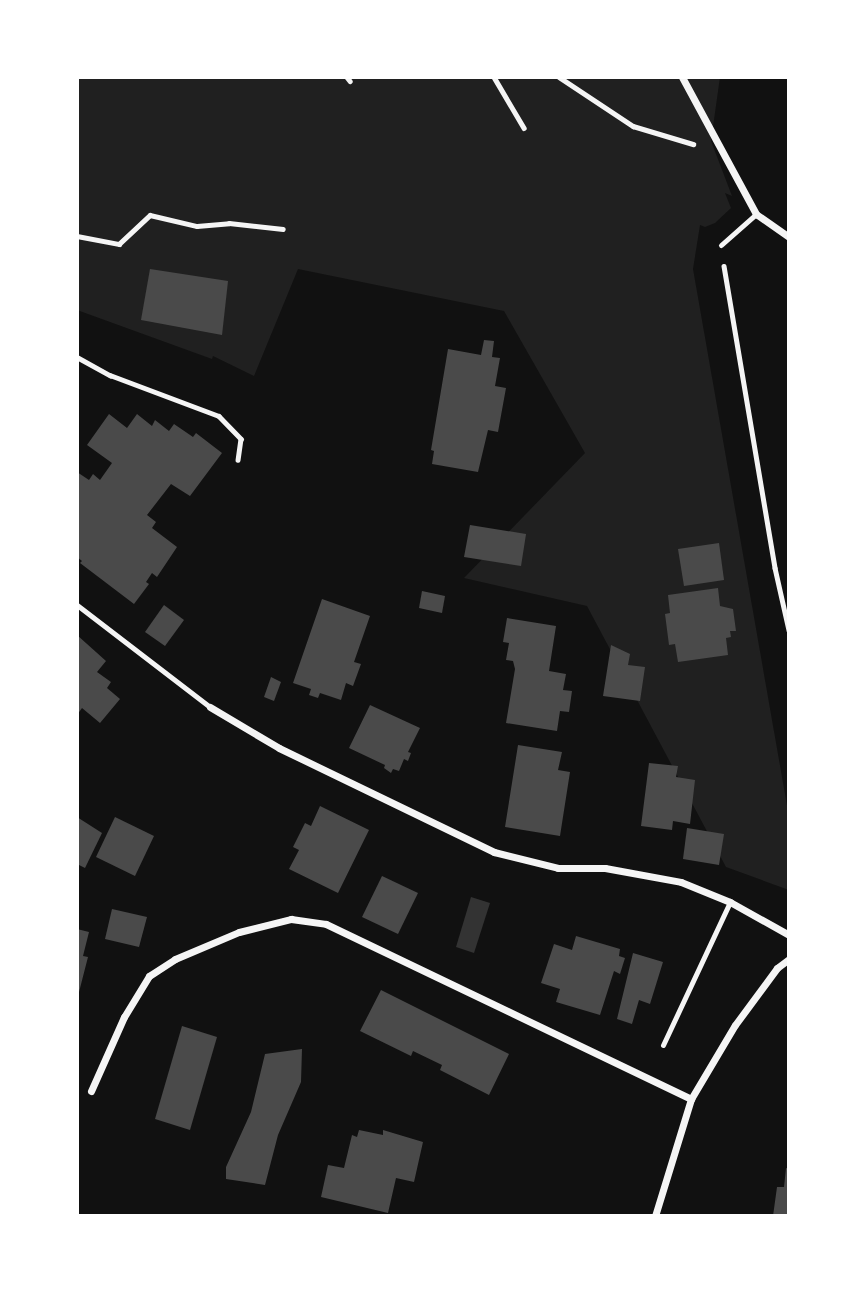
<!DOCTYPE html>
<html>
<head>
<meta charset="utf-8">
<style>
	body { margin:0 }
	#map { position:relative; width:866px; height:1293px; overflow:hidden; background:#111; font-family:Inter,sans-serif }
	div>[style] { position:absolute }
	.green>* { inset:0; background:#202020 }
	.water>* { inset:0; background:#333 }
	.building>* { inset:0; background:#4a4a4a }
	.path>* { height:4.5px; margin:-2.25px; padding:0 2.25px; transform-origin:2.25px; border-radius:2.25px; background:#f5f5f5 }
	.service>* { height:5px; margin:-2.5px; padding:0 2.5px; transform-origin:2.5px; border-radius:2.5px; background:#f5f5f5 }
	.minor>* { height:7px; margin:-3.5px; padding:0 3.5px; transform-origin:3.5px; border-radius:3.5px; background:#f5f5f5 }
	span { translate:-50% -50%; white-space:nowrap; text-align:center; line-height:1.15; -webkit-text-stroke:5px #fff; paint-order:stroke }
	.frame { position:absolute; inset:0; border:79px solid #fff; pointer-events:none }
</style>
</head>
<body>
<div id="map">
	<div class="green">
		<i style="clip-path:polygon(77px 77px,720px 77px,711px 141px,732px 196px,725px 193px,731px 208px,715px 223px,705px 227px,700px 225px,693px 269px,789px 817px,789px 890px,726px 867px,587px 606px,464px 578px,585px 453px,504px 311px,298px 269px,254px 376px,213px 356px,212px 359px,77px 310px)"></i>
	</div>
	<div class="water">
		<i style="clip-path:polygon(471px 897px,490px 903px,474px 953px,456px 947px)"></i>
	</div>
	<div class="building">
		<i style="clip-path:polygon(150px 269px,228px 281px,222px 335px,141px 320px)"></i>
		<i style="clip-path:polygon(484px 340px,494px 341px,492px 357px,500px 358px,495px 386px,506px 388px,498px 432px,488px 430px,478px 472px,432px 464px,434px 451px,431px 450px,448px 349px,481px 355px)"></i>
		<i style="clip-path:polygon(109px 414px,127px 428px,137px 414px,152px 426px,155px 420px,169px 431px,174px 424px,193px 437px,196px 433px,222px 453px,190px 496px,171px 484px,147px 515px,156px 522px,152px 528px,177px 547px,157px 577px,152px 573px,146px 582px,149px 584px,134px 604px,80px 563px,82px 561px,77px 557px,77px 472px,89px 480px,93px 474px,100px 480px,112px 463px,87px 445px)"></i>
		<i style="clip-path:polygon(470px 525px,526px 534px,521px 566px,464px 557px)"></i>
		<i style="clip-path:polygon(719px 543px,724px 580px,684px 586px,678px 549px)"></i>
		<i style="clip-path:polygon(718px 588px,720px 606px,733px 609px,736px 631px,730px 631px,731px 637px,726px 638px,728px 655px,678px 662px,675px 644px,669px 645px,665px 614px,670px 613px,668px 595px)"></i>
		<i style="clip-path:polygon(422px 591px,445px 596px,442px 613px,419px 608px)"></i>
		<i style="clip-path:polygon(322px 599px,370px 616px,354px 662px,361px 664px,353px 686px,346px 683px,341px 700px,320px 693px,318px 698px,309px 695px,311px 689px,293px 683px)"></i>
		<i style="clip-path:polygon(164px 605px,184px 620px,165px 646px,145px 632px)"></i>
		<i style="clip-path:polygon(507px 618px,556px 626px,549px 671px,566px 674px,563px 690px,572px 691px,569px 712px,560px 711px,557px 731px,506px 723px,515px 669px,513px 661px,506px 660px,509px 643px,503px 642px)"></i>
		<i style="clip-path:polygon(77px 635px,106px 661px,97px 672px,111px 682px,107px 688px,120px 699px,100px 723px,82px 708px,77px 715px)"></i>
		<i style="clip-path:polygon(611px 645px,630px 654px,628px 665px,645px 667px,640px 701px,603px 696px)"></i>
		<i style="clip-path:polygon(271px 677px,281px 682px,274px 701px,264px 697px)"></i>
		<i style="clip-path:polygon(370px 705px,420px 728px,408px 752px,411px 753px,408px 761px,404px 759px,399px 771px,393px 769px,391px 773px,384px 768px,385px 765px,349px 748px)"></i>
		<i style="clip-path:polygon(518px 745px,562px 752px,558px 770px,570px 772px,560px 836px,505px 827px)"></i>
		<i style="clip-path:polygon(649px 763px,678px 766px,676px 777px,695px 780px,690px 824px,673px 821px,672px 830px,641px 826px)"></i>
		<i style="clip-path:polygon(320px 806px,369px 830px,338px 893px,289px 869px,299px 850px,293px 847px,305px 823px,311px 826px)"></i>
		<i style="clip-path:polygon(77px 817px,102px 833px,85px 868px,77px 864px)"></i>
		<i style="clip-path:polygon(115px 817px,154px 836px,135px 876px,96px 857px)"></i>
		<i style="clip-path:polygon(687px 828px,724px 834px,719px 865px,683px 859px)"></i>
		<i style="clip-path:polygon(382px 876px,418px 893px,398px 934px,362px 917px)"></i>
		<i style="clip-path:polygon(112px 909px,147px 917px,139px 947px,105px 939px)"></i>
		<i style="clip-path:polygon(77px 929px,89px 932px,83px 956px,88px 957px,78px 996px)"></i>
		<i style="clip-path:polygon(576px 936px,620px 949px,619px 956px,625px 958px,620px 974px,614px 971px,600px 1015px,556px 1002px,560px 989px,541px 983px,554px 944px,572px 950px)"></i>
		<i style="clip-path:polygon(633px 953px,663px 962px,650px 1004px,639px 1000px,632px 1024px,617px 1019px)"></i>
		<i style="clip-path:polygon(381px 990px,509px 1054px,489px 1095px,440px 1070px,442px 1065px,413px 1051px,411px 1056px,360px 1031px)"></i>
		<i style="clip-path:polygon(182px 1026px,217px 1037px,190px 1130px,155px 1119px)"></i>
		<i style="clip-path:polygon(302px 1049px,301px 1082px,278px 1135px,265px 1185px,226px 1179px,226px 1167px,251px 1112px,265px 1054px)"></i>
		<i style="clip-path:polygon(359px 1130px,383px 1135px,383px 1130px,423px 1142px,414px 1182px,396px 1178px,388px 1213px,321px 1197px,328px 1165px,344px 1168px,352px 1135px,357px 1137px)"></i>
		<i style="clip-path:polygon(786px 1168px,789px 1169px,789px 1216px,773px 1216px,777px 1187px,784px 1187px)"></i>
	</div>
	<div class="path">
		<i style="left:347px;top:77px;width:5px;rotate:53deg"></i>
		<i style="left:494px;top:77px;width:59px;rotate:59.5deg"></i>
		<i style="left:559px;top:77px;width:89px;rotate:33.5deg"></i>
		<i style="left:633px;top:126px;width:63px;rotate:16.7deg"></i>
		<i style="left:77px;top:236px;width:43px;rotate:10.8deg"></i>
		<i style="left:119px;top:244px;width:42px;rotate:-43.1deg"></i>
		<i style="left:150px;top:215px;width:48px;rotate:13.2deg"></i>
		<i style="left:197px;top:226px;width:32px;rotate:-5deg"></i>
		<i style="left:229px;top:223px;width:54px;rotate:6.3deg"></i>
		<i style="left:724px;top:266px;width:306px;rotate:80.4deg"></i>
		<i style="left:775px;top:568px;width:64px;rotate:77.3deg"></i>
		<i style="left:77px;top:357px;width:38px;rotate:29deg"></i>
		<i style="left:110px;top:375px;width:116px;rotate:20.6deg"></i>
		<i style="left:219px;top:416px;width:32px;rotate:46deg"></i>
		<i style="left:241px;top:439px;width:21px;rotate:98deg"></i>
	</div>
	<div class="service">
		<i style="left:721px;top:245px;width:47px;rotate:-41.5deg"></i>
		<i style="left:77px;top:605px;width:168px;rotate:37.5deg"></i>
		<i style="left:663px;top:1045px;width:158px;rotate:-64.9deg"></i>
	</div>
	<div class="minor">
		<i style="left:682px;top:77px;width:156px;rotate:61.6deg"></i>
		<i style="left:756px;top:214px;width:40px;rotate:34.9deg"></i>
		<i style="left:210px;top:707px;width:80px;rotate:30.7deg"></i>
		<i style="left:279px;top:748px;width:239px;rotate:25.8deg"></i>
		<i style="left:494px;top:852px;width:66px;rotate:14deg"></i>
		<i style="left:558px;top:868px;width:47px"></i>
		<i style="left:605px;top:868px;width:77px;rotate:10.4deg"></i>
		<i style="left:681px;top:882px;width:53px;rotate:22.2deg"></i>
		<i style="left:730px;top:902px;width:68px;rotate:29.2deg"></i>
		<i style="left:91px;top:1091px;width:81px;rotate:-66deg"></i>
		<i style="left:124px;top:1017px;width:48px;rotate:-58.6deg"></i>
		<i style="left:149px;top:976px;width:31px;rotate:-33deg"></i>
		<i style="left:175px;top:959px;width:69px;rotate:-22.9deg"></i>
		<i style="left:239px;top:932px;width:54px;rotate:-14deg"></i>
		<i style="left:291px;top:919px;width:35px;rotate:8deg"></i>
		<i style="left:326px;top:924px;width:405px;rotate:25.6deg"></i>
		<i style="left:655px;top:1216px;width:122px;rotate:-72.9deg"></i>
		<i style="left:691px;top:1099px;width:86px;rotate:-59.3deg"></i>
		<i style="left:735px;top:1025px;width:71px;rotate:-53.6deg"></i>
		<i style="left:777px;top:968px;width:15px;rotate:-37deg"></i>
	</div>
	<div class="frame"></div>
</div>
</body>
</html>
